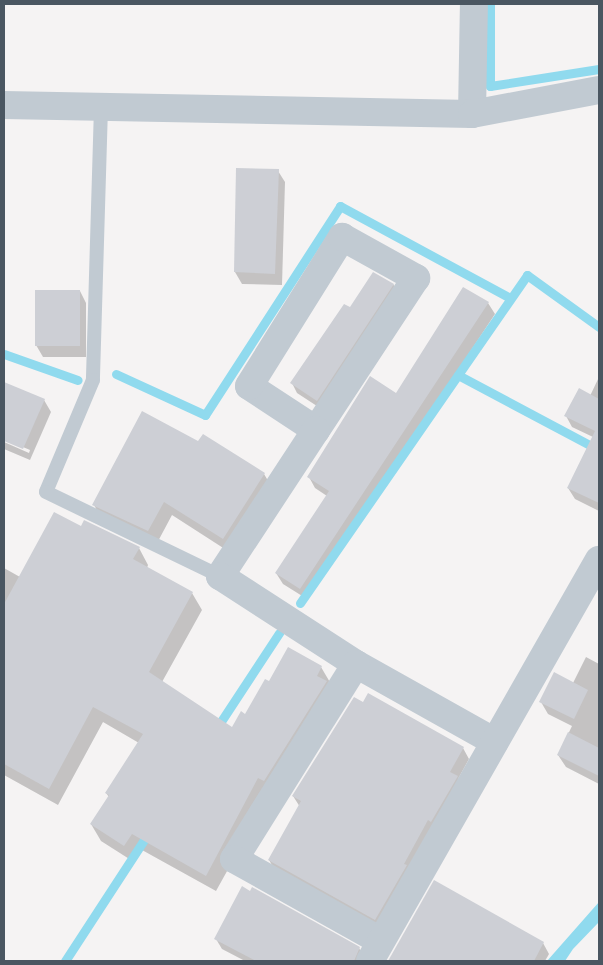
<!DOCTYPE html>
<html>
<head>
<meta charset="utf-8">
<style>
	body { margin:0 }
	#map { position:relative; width:603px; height:965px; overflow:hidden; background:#f5f3f3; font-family:"Titillium Web",sans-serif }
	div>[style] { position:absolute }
	.water>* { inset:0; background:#90daee }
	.shadow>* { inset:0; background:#0003 }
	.stream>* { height:9px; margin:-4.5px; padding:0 4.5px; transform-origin:4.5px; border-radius:4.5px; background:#90daee }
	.building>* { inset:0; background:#cdcfd5 }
	.service>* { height:14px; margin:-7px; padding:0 7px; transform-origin:7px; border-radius:7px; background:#c1cad2 }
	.minor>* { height:28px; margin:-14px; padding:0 14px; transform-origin:14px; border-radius:14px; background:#c1cad2 }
	.tertiary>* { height:28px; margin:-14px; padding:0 14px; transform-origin:14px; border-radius:14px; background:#c1cad2 }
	span { translate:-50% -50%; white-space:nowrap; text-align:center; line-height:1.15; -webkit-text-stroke:4.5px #fff; paint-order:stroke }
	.frame { position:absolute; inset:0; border:5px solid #4a5661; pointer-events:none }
</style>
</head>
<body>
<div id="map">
	<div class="water">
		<i style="clip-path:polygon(599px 902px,599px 922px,573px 949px,565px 961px,547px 961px)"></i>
	</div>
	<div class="shadow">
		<i style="clip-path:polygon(278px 171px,285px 182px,282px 285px,242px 284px,235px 272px)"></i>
		<i style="clip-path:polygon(393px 284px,399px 294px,323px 410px,297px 393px,292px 383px,350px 309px)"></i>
		<i style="clip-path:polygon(464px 289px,488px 303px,495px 314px,307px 599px,283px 584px,276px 573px,327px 496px,315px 488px,309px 477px,396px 395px)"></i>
		<i style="clip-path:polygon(80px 291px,86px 303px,86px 357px,43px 357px,36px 345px)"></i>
		<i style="clip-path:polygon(599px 377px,599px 511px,575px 499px,568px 488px,593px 437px,572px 427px,566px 416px,590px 396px)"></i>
		<i style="clip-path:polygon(4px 383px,44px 400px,51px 412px,30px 460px,4px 449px,4px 442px,29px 453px,30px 450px,4px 439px)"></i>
		<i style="clip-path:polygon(203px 436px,264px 474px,273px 489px,231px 553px,172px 515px,156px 545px,102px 519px,94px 505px,199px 443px)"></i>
		<i style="clip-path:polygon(81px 528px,139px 548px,148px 565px,147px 568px,192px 593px,202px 610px,162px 682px,232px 728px,246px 715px,269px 682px,321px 667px,331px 684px,216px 891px,142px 850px,134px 862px,101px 841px,91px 824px,109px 797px,106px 793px,139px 743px,103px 722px,58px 805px,4px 775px,4px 568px,20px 577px)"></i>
		<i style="clip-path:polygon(586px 657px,599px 664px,599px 784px,566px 767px,558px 755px,572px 726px,548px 714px,541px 702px,573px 683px)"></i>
		<i style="clip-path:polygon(463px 748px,469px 759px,458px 779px,463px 788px,382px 930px,275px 870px,269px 860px,300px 807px,293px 796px)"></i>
		<i style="clip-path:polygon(435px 882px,543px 943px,549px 954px,545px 961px,389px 961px)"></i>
		<i style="clip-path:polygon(216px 939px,359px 948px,364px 957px,360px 961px,245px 961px,222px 949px)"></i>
	</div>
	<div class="stream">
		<i style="left:490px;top:4px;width:82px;rotate:90deg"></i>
		<i style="left:490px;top:86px;width:110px;rotate:-8.9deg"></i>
		<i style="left:4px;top:354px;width:78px;rotate:19.4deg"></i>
		<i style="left:116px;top:374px;width:98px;rotate:24.7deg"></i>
		<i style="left:205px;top:415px;width:249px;rotate:-57.1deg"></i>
		<i style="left:340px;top:206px;width:193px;rotate:28.4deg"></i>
		<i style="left:458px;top:375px;width:160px;rotate:28deg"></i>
		<i style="left:300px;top:603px;width:399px;rotate:-55.3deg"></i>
		<i style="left:527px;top:275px;width:89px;rotate:35.8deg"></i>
		<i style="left:216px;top:729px;width:115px;rotate:-56.7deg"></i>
		<i style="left:65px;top:961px;width:154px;rotate:-56.9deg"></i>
	</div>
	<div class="building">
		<i style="clip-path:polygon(236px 168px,279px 169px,275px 274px,234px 272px)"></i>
		<i style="clip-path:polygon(373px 272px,394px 284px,317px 401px,290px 383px,344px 304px,350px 307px)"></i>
		<i style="clip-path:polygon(463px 287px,489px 302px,300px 589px,275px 573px,329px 491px,307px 477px,370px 376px,396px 393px)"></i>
		<i style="clip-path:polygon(35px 290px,80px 290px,80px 346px,35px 346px)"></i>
		<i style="clip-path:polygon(4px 382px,45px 399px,23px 449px,4px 441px)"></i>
		<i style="clip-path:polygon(579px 388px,599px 399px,599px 503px,567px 488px,595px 431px,564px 416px)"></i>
		<i style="clip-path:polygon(142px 411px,198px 441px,203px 434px,265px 473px,223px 539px,164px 502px,148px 531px,92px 505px)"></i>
		<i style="clip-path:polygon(54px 512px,81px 526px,84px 520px,140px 547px,133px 559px,193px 592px,149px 672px,232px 727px,241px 711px,245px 714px,265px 679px,269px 681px,288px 647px,322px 666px,317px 676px,327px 681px,264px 781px,258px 778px,206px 876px,132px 834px,124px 846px,90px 824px,109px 795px,105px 793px,143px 734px,93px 707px,49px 789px,4px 764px,4px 604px)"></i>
		<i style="clip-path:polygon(554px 672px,588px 690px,574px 719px,539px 702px)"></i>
		<i style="clip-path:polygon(368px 693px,464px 747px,450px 772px,458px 776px,431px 822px,428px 820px,404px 864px,407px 865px,375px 920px,268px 860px,301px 801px,292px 796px,354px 697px,363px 702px)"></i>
		<i style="clip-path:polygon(568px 732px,599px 748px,599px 776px,557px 755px)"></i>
		<i style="clip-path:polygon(434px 880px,544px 942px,534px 961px,388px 961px)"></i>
		<i style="clip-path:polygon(242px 886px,250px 891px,252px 887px,360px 947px,354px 961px,256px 961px,214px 939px)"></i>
	</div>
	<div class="service">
		<i style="left:101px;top:107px;width:273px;rotate:91.7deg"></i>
		<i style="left:93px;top:380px;width:121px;rotate:112.8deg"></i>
		<i style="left:46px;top:492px;width:193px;rotate:25.8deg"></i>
	</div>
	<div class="minor">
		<i style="left:472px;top:114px;width:110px;rotate:-89deg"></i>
		<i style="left:316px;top:430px;width:80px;rotate:-146.7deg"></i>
		<i style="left:249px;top:386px;width:176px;rotate:-58deg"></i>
		<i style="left:342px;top:237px;width:85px;rotate:29deg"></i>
		<i style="left:416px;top:278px;width:182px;rotate:123.3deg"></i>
		<i style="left:316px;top:430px;width:175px;rotate:123.3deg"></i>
		<i style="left:220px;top:576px;width:162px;rotate:32.9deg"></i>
		<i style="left:356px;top:664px;width:159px;rotate:29.3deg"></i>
		<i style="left:356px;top:664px;width:230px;rotate:122deg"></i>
		<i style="left:234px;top:859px;width:168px;rotate:29.2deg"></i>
		<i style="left:370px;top:961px;width:462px;rotate:-60.3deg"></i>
	</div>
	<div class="tertiary">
		<i style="left:4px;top:105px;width:468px;rotate:1.1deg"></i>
		<i style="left:472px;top:114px;width:129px;rotate:-10.7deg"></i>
	</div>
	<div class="frame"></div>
</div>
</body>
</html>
